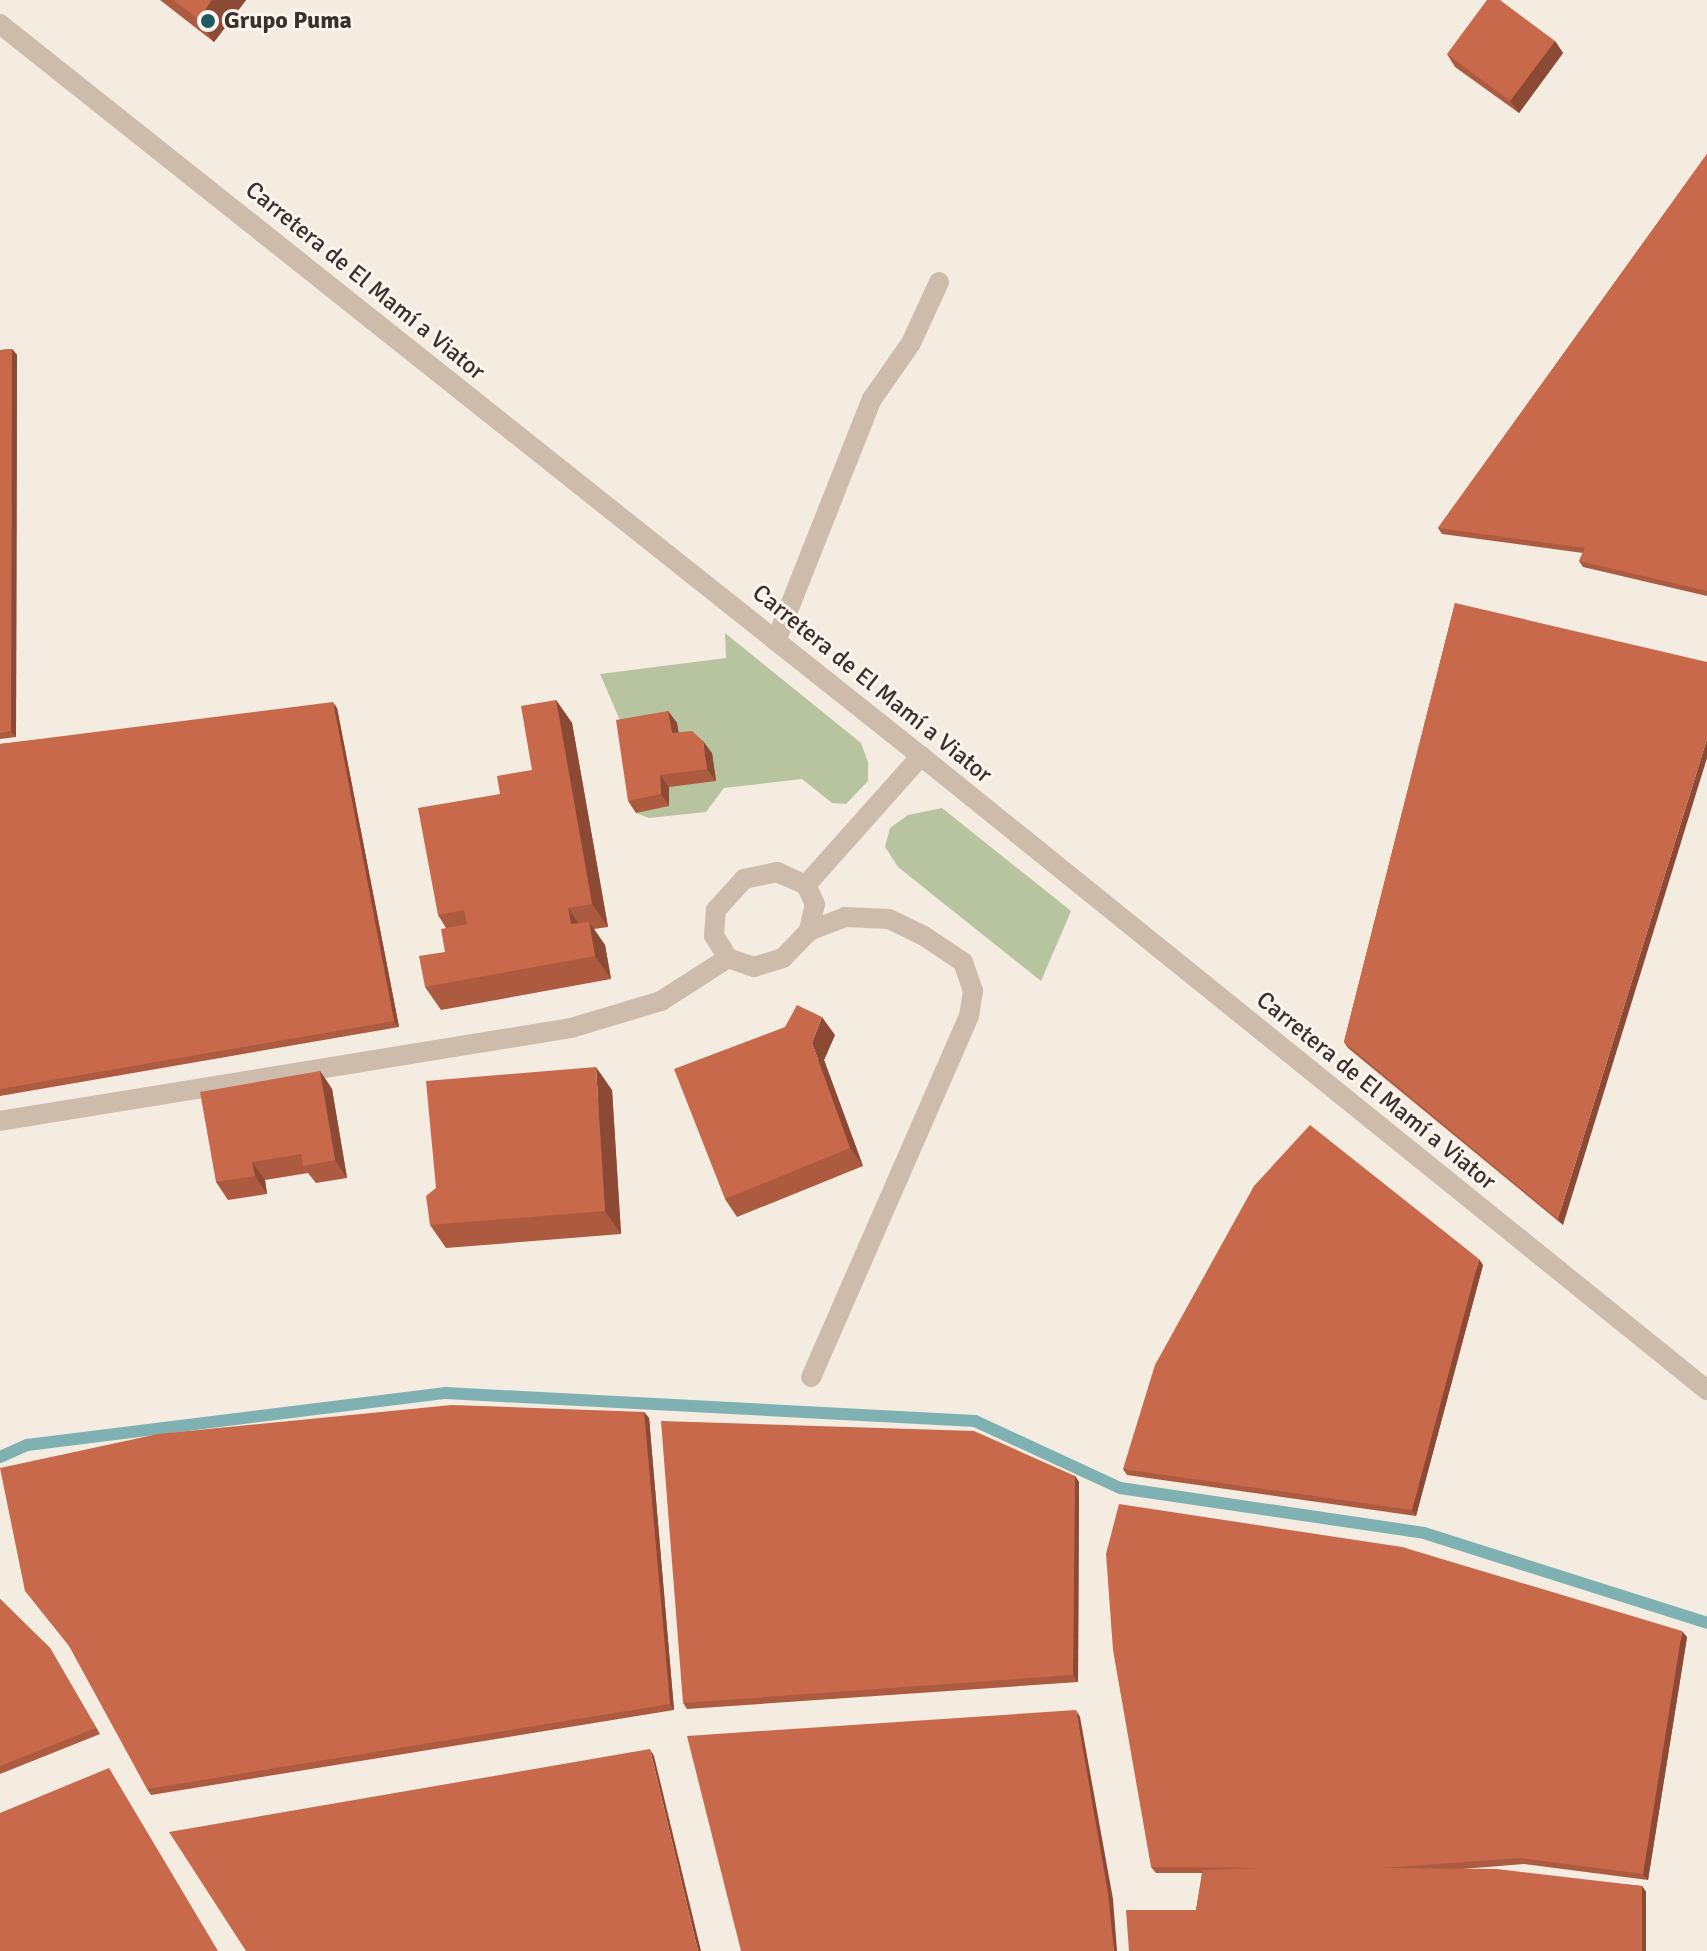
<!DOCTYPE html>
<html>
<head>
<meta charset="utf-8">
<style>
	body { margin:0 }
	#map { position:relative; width:1707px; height:1951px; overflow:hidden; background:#f4ebe1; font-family:Signika,sans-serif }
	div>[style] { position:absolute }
	.green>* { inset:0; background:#b8c4a0 }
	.stream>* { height:12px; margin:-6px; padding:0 6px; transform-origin:6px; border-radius:6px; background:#7fb0b2 }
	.minor>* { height:20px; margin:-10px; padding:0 10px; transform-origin:10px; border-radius:10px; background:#cdbbac }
	.wall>* { inset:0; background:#ac5a40 }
	.shaded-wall>* { inset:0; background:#8c4a34 }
	.building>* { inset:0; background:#c8694b }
	.dots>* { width:22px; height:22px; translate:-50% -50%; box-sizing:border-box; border:4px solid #fbf5ee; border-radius:50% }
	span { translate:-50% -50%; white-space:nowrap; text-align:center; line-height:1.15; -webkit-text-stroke:6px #fbf5ee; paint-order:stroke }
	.poi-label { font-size:24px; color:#3b302b; font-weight:700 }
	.left { translate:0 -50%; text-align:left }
	.street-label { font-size:24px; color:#3b302b }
</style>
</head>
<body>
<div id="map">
	<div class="green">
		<i style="clip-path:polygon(725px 633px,861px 743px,868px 762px,868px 781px,846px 804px,832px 803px,802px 779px,724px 788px,706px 812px,649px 818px,636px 813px,625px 732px,600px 674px,726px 658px)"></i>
		<i style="clip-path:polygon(942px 808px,1071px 911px,1041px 981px,898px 867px,885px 847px,890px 828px,908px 815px)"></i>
	</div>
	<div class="stream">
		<i style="left:0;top:1457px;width:30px;rotate:-24deg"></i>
		<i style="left:27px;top:1445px;width:422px;rotate:-7.1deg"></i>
		<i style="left:446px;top:1393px;width:530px;rotate:3.03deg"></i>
		<i style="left:975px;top:1421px;width:160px;rotate:24.8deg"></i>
		<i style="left:1120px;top:1488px;width:307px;rotate:8.4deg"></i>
		<i style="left:1424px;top:1533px;width:297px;rotate:17.6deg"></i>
	</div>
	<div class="minor">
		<i style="left:0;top:24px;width:1176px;rotate:38.48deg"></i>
		<i style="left:921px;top:756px;width:1010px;rotate:38.89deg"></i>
		<i style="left:776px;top:641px;width:260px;rotate:-68.4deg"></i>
		<i style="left:872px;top:399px;width:68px;rotate:-55.1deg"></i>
		<i style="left:911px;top:343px;width:67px;rotate:-65.3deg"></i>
		<i style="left:777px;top:872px;width:32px;rotate:24deg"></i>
		<i style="left:806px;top:885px;width:21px;rotate:65deg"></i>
		<i style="left:815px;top:904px;width:28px;rotate:103deg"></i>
		<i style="left:809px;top:931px;width:37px;rotate:134deg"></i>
		<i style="left:783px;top:958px;width:30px;rotate:163deg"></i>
		<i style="left:754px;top:967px;width:28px;rotate:-161deg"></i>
		<i style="left:728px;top:958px;width:26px;rotate:-122deg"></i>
		<i style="left:714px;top:936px;width:26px;rotate:-86deg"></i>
		<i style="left:716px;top:910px;width:42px;rotate:-47.9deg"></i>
		<i style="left:744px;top:879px;width:34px;rotate:-12deg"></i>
		<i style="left:806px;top:885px;width:173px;rotate:-48.3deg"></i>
		<i style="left:809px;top:931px;width:39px;rotate:-21deg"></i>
		<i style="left:845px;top:917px;width:44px;rotate:2.6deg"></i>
		<i style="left:889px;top:919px;width:39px;rotate:26deg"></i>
		<i style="left:924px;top:936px;width:47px;rotate:33.7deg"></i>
		<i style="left:963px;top:962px;width:31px;rotate:71deg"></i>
		<i style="left:973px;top:991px;width:25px;rotate:99deg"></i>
		<i style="left:969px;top:1016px;width:394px;rotate:113.6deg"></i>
		<i style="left:0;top:1121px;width:579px;rotate:-9.25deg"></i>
		<i style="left:571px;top:1028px;width:94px;rotate:-16.7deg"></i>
		<i style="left:661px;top:1001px;width:80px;rotate:-32.7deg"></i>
	</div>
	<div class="wall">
		<i style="clip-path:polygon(160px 0,246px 0,214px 42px)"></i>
		<i style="clip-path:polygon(1555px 41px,1563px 53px,1519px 113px,1455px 67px,1447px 54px)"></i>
		<i style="clip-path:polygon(1707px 154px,1707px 596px,1583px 567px,1579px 561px,1583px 553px,1442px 534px,1438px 528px)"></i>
		<i style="clip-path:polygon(12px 349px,17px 355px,16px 737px,0 739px,0 350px)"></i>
		<i style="clip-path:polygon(1455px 603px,1563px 1225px,1348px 1048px,1344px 1042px)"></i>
		<i style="clip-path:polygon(556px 700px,572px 723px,608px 927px,594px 929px,605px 945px,611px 979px,441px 1010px,425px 987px,445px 952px,446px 928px,438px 915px,500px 794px,532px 770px)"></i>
		<i style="clip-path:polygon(337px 708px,399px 1027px,0 1096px,0 744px)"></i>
		<i style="clip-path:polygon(668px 711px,677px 723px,678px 732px,712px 753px,716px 781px,669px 787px,669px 806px,636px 813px,628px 801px)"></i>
		<i style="clip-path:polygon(835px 1035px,824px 1060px,863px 1166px,737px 1217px,725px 1199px)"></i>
		<i style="clip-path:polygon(320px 1071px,332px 1089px,347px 1178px,316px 1183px,308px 1173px,265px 1180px,267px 1194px,228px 1200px,216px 1182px)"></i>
		<i style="clip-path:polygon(612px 1090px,621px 1234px,446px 1248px,430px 1225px)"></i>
		<i style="clip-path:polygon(1483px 1265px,1416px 1516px,1127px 1475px,1123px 1469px)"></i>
		<i style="clip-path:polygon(644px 1412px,649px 1418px,674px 1710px,151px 1795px,147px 1789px)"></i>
		<i style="clip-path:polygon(1075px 1476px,1079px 1482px,1078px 1682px,687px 1709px,683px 1703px)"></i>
		<i style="clip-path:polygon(0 1597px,0 1599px,50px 1648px,100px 1734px,0 1774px)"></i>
		<i style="clip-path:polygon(1687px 1637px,1648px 1880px,1524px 1864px,1462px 1869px,1642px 1886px,1646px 1892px,1646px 1951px,1129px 1951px,1196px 1910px,1202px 1873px,1156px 1873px,1151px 1867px)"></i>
	</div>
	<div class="shaded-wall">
		<i style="clip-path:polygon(212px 0,246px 0,214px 42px,198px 19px)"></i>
		<i style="clip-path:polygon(1555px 41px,1563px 53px,1519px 113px,1510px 101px)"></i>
		<i style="clip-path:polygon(12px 349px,17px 355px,16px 737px,11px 731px)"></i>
		<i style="clip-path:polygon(556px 700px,572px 723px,608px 927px,592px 904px)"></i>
		<i style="clip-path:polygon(333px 702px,337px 708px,399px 1027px,394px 1021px)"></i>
		<i style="clip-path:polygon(668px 711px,677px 723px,681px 745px,672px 733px)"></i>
		<i style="clip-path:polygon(1707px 739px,1707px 758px,1563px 1225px,1558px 1219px)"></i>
		<i style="clip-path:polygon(703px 741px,712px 753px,716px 781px,707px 769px)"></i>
		<i style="clip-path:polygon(660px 775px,669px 787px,669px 806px,661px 794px)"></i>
		<i style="clip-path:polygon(568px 908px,584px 931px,571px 924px)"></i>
		<i style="clip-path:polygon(589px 922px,605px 945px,611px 979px,595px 956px)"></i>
		<i style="clip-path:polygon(822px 1017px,835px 1035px,824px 1060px,863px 1166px,850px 1148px,812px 1043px)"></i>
		<i style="clip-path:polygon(596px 1067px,612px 1090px,621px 1234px,605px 1211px)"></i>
		<i style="clip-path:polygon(320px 1071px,332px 1089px,347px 1178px,335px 1160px)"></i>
		<i style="clip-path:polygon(252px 1162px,265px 1180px,267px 1194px,255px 1176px)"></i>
		<i style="clip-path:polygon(1479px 1259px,1483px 1265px,1416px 1516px,1412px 1510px)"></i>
		<i style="clip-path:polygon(644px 1412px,649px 1418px,674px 1710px,670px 1704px)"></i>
		<i style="clip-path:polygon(1075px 1476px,1079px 1482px,1078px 1682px,1073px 1675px)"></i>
		<i style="clip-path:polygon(1682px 1631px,1687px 1637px,1648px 1880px,1643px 1874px)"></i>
		<i style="clip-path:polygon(1076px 1710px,1080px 1717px,1113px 1899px,1117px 1951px,1114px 1951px)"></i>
		<i style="clip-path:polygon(650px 1749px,654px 1756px,701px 1951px,698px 1951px)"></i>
		<i style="clip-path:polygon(1642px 1886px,1646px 1892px,1646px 1951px,1642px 1951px)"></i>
	</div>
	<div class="building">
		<i style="clip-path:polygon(173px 0,212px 0,198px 19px)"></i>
		<i style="clip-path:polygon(1487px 0,1500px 0,1555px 41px,1510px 101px,1447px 54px)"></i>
		<i style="clip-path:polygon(1707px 154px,1707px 591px,1579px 561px,1585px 548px,1438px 528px)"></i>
		<i style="clip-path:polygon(12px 349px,11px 731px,0 733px,0 350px)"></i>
		<i style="clip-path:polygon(1455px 603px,1707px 662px,1707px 739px,1558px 1219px,1344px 1042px)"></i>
		<i style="clip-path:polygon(556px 700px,592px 904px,568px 908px,571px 924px,589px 922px,595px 956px,425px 987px,419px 956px,445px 952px,441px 929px,467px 924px,464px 910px,438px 915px,418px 808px,500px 794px,497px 776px,532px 770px,521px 706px)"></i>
		<i style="clip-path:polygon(333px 702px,394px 1021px,0 1089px,0 744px)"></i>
		<i style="clip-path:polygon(668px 711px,672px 733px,692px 731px,703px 741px,707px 769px,660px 775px,661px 794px,628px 801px,616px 720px)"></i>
		<i style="clip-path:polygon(797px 1005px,822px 1017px,812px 1043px,850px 1148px,725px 1199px,674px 1069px,785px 1027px)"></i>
		<i style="clip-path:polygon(596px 1067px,605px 1211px,430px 1225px,426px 1196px,436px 1188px,426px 1081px)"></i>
		<i style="clip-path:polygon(320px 1071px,335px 1160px,303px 1166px,301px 1154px,252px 1162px,255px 1176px,216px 1182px,200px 1092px)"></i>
		<i style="clip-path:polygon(1310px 1125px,1479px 1259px,1412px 1510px,1123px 1469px,1155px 1365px,1254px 1186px)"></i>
		<i style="clip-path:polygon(452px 1405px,644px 1412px,670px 1704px,147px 1789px,69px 1646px,25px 1591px,0 1468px,158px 1434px)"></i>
		<i style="clip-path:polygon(661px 1421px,974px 1431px,1075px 1476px,1073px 1675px,683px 1703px)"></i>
		<i style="clip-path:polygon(1119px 1504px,1402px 1547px,1682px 1631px,1643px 1874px,1520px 1858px,1383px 1868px,1497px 1869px,1642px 1886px,1642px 1951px,1129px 1951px,1126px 1910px,1196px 1910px,1203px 1870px,1263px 1868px,1151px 1867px,1113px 1650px,1106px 1554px)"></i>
		<i style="clip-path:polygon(0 1599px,50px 1648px,96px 1728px,0 1766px)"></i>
		<i style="clip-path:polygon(1076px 1710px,1108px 1893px,1114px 1951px,741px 1951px,687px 1736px)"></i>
		<i style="clip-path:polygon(650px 1749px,698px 1951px,246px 1951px,169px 1832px)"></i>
		<i style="clip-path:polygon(109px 1768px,218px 1951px,0 1951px,0 1813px)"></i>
	</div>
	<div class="dots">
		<i style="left:208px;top:21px;background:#1f5a5e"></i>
	</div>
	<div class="poi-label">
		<span class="left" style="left:224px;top:21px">Grupo Puma</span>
	</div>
	<div class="street-label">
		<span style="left:365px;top:281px;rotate:39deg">Carretera de El Mamí a Viator</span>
		<span style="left:872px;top:684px;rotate:39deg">Carretera de El Mamí a Viator</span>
		<span style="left:1376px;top:1091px;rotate:39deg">Carretera de El Mamí a Viator</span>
	</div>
</div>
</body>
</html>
